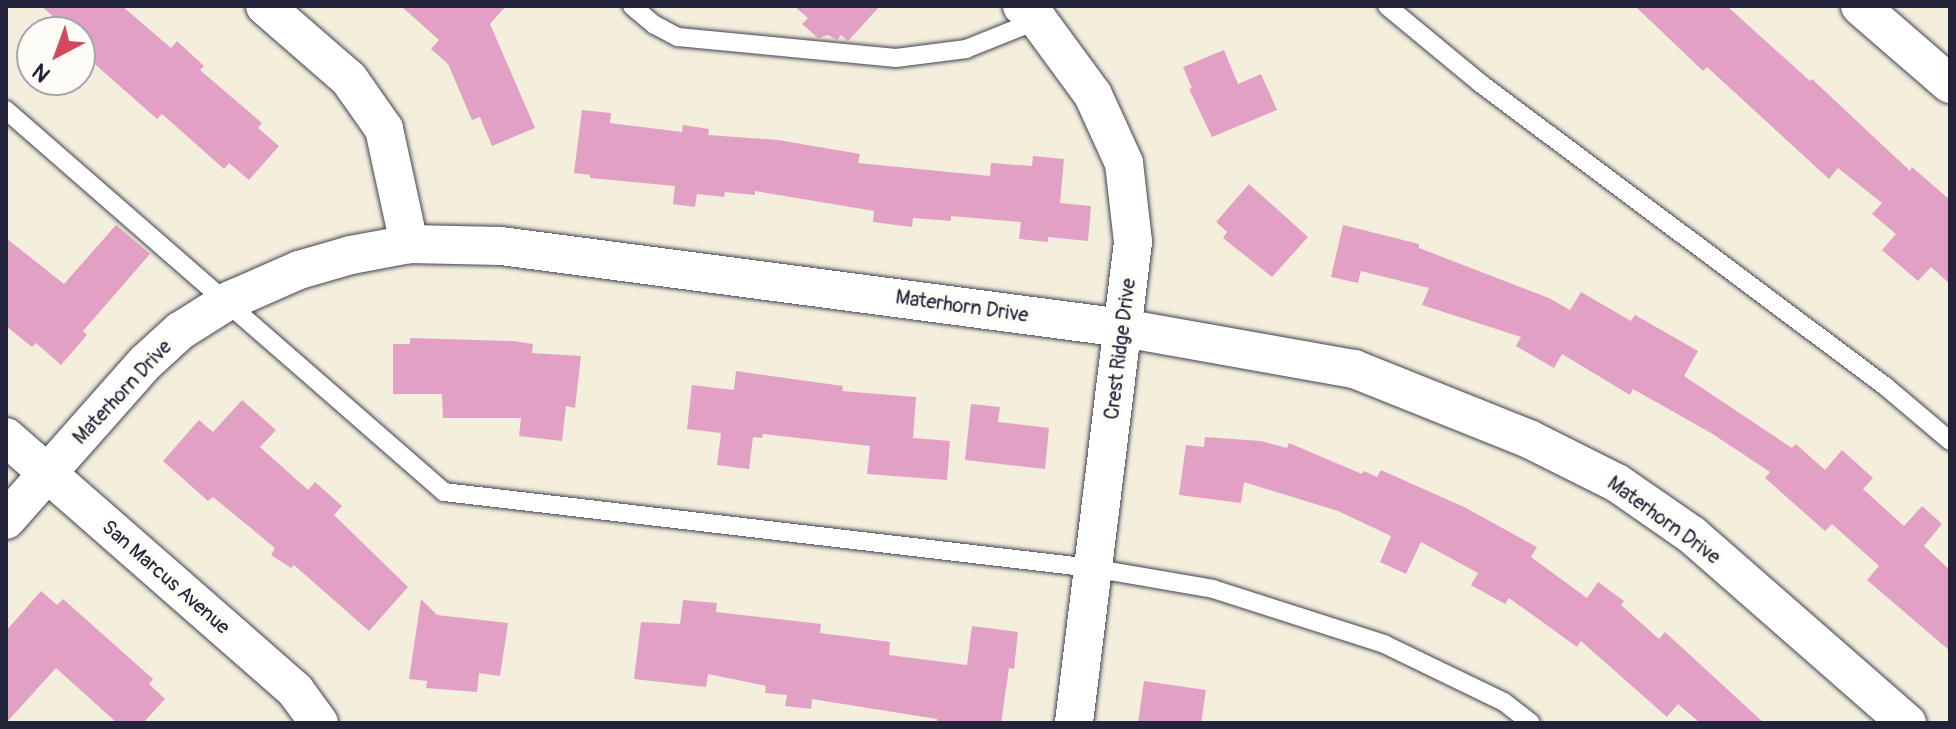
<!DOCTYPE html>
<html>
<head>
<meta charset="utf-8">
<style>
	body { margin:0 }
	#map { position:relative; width:1956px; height:729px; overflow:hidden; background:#f4efdc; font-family:Pangolin,sans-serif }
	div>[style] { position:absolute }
	.building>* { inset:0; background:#e3a0c5 }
	.roads { filter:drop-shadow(0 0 2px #424153) drop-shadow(0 0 2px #424153) }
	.service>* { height:18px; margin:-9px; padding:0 9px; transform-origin:9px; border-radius:9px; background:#fff }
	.minor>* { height:38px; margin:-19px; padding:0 19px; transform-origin:19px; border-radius:19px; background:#fff }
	span { translate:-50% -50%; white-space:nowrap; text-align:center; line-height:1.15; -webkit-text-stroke:8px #fdfcf7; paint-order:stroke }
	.street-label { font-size:20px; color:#22223b }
	.frame { position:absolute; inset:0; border:8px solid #22223b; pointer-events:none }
	.north { position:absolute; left:16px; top:16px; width:80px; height:80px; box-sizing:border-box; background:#fdfcf7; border:2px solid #a5a5ac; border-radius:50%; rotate:221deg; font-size:22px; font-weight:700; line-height:32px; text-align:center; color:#22223b }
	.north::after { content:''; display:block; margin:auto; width:28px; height:36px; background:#d1495b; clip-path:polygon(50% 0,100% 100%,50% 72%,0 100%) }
</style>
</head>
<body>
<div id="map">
	<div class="building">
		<i style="clip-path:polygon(41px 6px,122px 6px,171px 48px,177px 41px,204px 66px,200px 70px,262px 123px,258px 128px,279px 146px,249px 180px,229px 163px,224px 169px,162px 114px,157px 119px,80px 51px,80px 32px,71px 32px)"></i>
		<i style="clip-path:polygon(401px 6px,506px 6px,490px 24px,535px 128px,492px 146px,480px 117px,472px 120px,448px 64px,431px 49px,439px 40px)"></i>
		<i style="clip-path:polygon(794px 6px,880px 6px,848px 41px,841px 35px,837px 40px,828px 35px,818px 38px,802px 24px,808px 18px)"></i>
		<i style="clip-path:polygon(1635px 6px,1727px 6px,1810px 81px,1812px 79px,1910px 171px,1912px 167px,1950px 200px,1950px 284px,1931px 267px,1918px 281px,1882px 250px,1896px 234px,1872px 214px,1882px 203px,1838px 168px,1829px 179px,1707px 67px,1703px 71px)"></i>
		<i style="clip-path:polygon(1224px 50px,1238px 84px,1261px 74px,1277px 110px,1212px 137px,1189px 89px,1192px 88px,1183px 67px)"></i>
		<i style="clip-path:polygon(582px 110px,611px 113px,610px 123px,682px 132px,683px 125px,709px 129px,708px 135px,778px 140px,860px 154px,858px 163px,990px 176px,991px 163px,1032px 166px,1033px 156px,1064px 159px,1060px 203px,1091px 206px,1088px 241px,1048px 237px,1048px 242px,1019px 239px,1021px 222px,951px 216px,951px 221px,913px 218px,912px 227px,873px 222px,874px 211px,755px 191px,755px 195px,725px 192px,724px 197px,697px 194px,695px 207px,673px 204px,675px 186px,590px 178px,590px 175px,574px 173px)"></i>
		<i style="clip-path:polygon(1249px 184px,1308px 237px,1272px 277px,1223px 238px,1227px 232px,1216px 222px)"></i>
		<i style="clip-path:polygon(116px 225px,150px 254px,83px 331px,87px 335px,61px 365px,36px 343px,32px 347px,6px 326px,6px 238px,64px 284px)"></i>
		<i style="clip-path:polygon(1343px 225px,1419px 244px,1419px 248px,1549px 298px,1570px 310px,1581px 292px,1631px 321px,1635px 315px,1698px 351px,1684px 376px,1792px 448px,1796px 444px,1825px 470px,1842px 450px,1873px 478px,1863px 489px,1904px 526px,1922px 506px,1942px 524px,1924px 546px,1950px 570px,1950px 651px,1867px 580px,1879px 566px,1832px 524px,1825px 531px,1765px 478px,1770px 472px,1711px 433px,1633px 389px,1630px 395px,1562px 354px,1554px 368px,1516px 346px,1521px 337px,1422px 305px,1429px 288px,1361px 271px,1358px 283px,1331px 277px)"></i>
		<i style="clip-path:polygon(410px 338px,513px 341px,533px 344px,532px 353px,581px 356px,575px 408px,566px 406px,562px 441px,519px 436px,521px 418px,443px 418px,442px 394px,393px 394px,393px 344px,410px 344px)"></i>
		<i style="clip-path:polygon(736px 371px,843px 386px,842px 391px,916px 397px,913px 438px,950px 441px,947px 480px,867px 474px,870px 446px,763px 434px,762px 438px,753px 437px,749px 469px,717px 465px,721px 433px,687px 429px,692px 385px,734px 390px)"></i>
		<i style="clip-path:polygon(242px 400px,276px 430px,260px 447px,308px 490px,315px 482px,342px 506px,334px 515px,408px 587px,369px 631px,294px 565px,291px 568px,271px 555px,275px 548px,213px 497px,208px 501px,163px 461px,199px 420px,213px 432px)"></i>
		<i style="clip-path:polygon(971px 404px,1000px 407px,998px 422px,1049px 428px,1045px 469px,965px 460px)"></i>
		<i style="clip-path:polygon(1205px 437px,1261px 441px,1287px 448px,1289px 443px,1362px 474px,1364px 471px,1377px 477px,1381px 470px,1464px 507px,1537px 547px,1531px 557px,1587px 598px,1598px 582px,1624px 601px,1621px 605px,1659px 639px,1665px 632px,1764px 723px,1700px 723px,1678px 704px,1667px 717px,1581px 641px,1577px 647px,1509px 598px,1505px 604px,1471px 585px,1478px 573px,1421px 542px,1406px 574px,1380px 562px,1391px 536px,1338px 511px,1244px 482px,1241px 503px,1179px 495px,1186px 445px,1204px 447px)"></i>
		<i style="clip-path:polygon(41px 591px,57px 605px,63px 599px,153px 679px,149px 684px,165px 699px,143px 723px,117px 723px,56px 668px,6px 723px,6px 631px)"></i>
		<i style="clip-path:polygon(421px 599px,437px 615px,508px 623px,500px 676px,479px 673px,477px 692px,426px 688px,427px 681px,409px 679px)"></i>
		<i style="clip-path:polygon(683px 600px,717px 603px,716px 612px,821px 624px,820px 633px,890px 642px,889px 655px,967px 665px,972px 626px,1018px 632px,1014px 669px,1009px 668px,1001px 723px,937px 723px,937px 719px,812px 699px,811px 709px,785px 706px,787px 695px,765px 693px,766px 686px,708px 674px,706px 687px,634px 679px,641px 622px,680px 624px)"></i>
		<i style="clip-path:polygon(1144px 681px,1206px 690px,1201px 723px,1138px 723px)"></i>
	</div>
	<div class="roads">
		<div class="service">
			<i style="left:632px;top:6px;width:30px;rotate:40deg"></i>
			<i style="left:655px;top:25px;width:26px;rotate:28deg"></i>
			<i style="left:678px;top:37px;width:219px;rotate:5.5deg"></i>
			<i style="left:896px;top:58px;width:71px;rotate:-7.3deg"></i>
			<i style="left:966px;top:49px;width:78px;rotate:-21.9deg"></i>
			<i style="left:1387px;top:6px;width:121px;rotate:39.6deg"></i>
			<i style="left:1480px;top:83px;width:506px;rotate:36.8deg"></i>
			<i style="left:1885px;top:386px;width:85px;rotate:40.2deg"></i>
			<i style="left:6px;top:110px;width:581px;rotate:41.09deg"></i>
			<i style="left:444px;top:492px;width:652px;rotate:6.69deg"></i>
			<i style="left:1092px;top:568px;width:123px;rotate:9.8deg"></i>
			<i style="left:1213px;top:589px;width:180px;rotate:17.8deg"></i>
			<i style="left:1384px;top:644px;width:133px;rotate:25.8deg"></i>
			<i style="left:1504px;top:702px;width:34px;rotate:38deg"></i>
		</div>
		<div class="minor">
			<i style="left:265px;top:6px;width:111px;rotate:41deg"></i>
			<i style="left:349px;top:79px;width:61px;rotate:55deg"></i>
			<i style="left:384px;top:129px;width:118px;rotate:77.7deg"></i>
			<i style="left:1022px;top:6px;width:21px;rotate:41deg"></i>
			<i style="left:1038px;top:20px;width:93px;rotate:53.7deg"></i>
			<i style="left:1093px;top:95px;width:75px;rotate:65.5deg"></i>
			<i style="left:1124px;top:163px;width:80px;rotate:83.5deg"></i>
			<i style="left:1133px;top:242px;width:485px;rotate:97deg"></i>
			<i style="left:1860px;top:6px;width:119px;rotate:40.9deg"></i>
			<i style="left:6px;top:437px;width:384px;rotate:41.2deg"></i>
			<i style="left:295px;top:690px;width:41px;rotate:54deg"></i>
			<i style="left:6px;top:520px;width:211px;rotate:-48.5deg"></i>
			<i style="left:146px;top:362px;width:46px;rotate:-42.4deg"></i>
			<i style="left:180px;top:331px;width:54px;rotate:-32.2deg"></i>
			<i style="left:226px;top:302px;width:80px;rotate:-23.7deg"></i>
			<i style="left:299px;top:270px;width:54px;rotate:-16.1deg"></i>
			<i style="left:351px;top:255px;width:59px;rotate:-10.7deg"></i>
			<i style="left:409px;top:244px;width:92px;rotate:1.2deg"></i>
			<i style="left:501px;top:246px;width:627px;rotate:7.51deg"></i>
			<i style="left:1123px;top:328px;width:235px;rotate:10.1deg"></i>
			<i style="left:1354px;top:369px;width:188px;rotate:21.8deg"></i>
			<i style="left:1529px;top:439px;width:98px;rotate:26.6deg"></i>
			<i style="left:1617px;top:483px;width:91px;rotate:34.7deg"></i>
			<i style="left:1692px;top:535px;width:286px;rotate:41.2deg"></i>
		</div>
	</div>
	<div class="street-label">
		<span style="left:962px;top:306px;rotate:8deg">Materhorn Drive</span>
		<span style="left:1120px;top:349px;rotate:-83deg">Crest Ridge Drive</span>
		<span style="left:122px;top:392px;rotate:-47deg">Materhorn Drive</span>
		<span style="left:1664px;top:520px;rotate:36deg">Materhorn Drive</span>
		<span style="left:166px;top:577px;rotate:41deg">San Marcus Avenue</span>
	</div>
	<div class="frame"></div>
	<div class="north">N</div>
</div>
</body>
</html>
